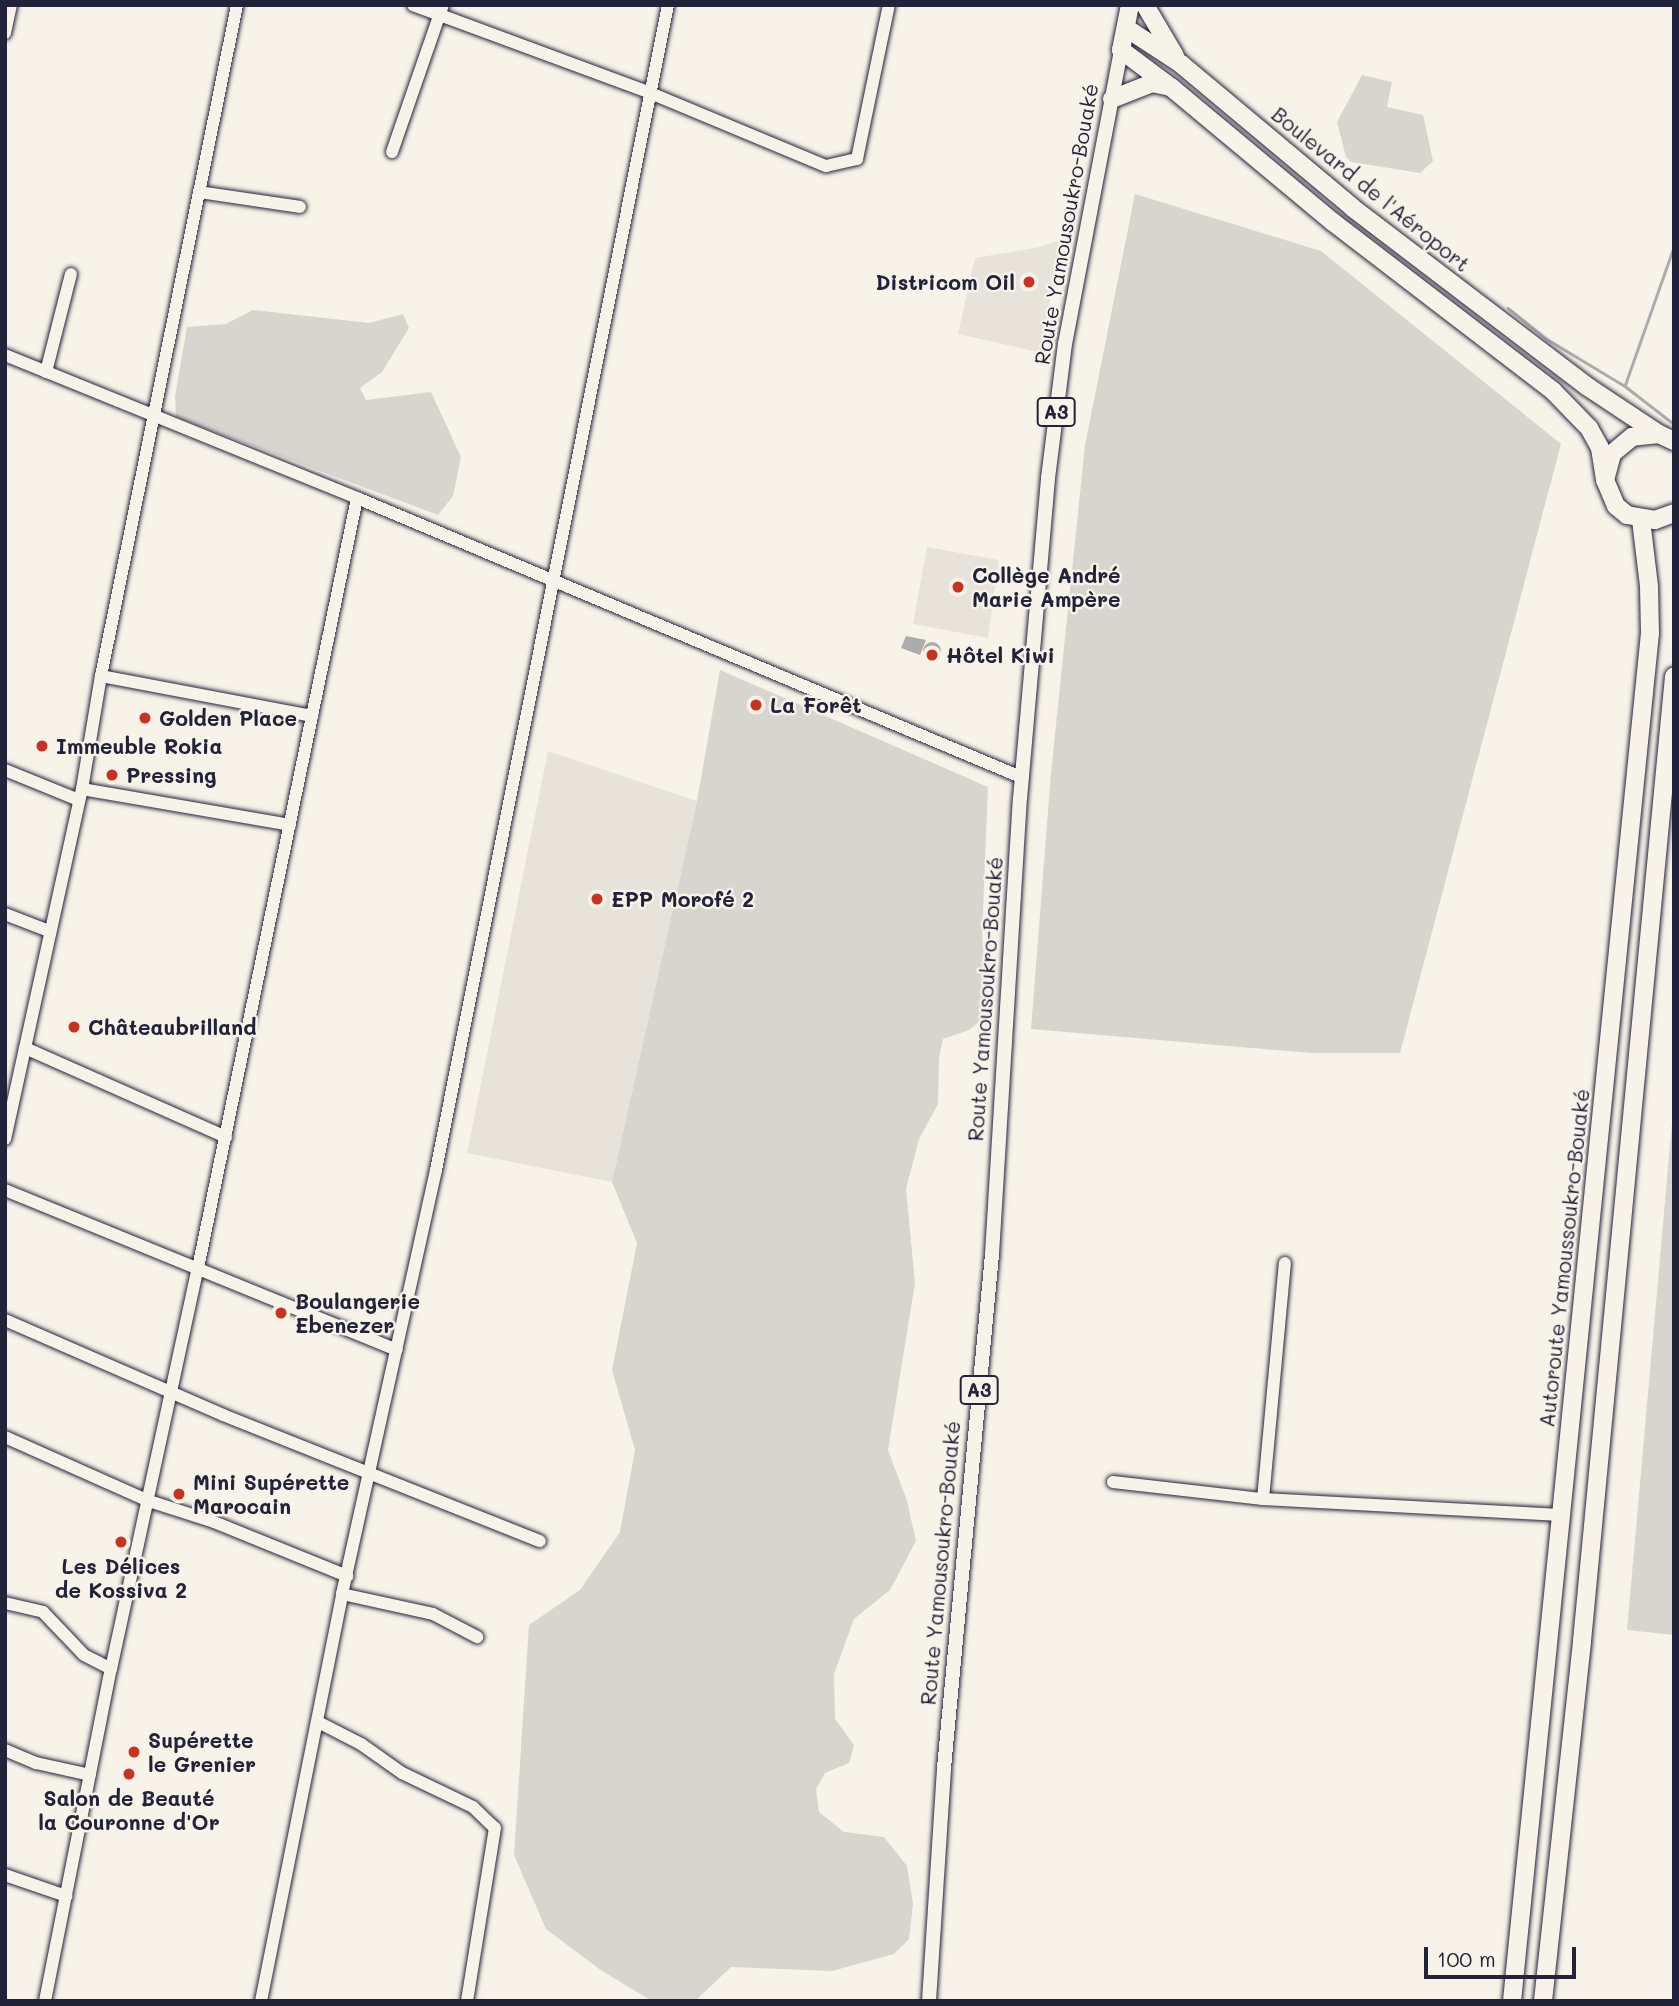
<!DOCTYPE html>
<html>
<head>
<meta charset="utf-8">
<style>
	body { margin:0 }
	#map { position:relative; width:1679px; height:2006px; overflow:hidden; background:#f7f3e8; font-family:Mali,sans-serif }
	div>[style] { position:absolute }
	.built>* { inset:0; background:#e7e3db }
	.green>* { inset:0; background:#d8d5cf }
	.water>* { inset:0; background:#aeabad }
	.round { border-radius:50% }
	.stream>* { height:2.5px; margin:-1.25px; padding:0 1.25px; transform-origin:1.25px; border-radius:1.25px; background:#aeabad }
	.roads { filter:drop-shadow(0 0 2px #22223b) drop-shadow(0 0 2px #22223b) }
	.minor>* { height:12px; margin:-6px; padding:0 6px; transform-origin:6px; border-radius:6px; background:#f7f3e8 }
	.major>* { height:14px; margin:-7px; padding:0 7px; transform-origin:7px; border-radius:7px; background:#f7f3e8 }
	.highway>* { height:18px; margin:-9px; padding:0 9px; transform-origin:9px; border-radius:9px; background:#f7f3e8 }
	.dots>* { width:19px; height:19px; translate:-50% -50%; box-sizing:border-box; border:4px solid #f7f3e8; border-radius:50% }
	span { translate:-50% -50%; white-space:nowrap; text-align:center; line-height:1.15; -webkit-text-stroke:5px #f7f3e8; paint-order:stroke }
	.shield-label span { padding:2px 5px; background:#f7f3e8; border:2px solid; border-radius:5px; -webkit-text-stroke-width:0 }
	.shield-label { font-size:19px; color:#22223b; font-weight:700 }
	.street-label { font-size:21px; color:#22223b }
	.poi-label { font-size:21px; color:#22223b; font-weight:700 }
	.right { translate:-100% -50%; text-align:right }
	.left { translate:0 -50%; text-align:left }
	.frame { position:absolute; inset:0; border:7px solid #22223b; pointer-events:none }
	.scale { position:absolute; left:1424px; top:1947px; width:152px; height:32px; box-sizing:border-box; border:4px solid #22223b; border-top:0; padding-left:9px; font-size:21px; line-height:24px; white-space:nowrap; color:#22223b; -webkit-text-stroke:5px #f7f3e8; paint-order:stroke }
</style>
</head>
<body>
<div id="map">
	<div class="built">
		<i style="clip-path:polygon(1059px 240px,1042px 353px,958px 334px,975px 258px,1040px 247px)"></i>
		<i style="clip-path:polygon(927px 547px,999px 560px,988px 638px,913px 624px)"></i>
		<i style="clip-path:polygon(548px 751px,697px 801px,612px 1182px,467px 1153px)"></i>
	</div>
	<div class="green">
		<i style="clip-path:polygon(1362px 75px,1392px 82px,1387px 107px,1423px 115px,1433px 161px,1420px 173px,1351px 162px,1346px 157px,1337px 122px)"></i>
		<i style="clip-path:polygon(1135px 194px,1321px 251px,1561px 444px,1400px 1053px,1311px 1053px,1031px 1029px,1051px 773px,1085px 445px)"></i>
		<i style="clip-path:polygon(253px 310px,369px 323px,403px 314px,409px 328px,382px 372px,360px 388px,366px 400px,431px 392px,461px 457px,453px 496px,438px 515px,176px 417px,175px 396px,187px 327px,226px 324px)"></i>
		<i style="clip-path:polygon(720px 670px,988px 787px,982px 935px,987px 991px,981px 1020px,969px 1030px,943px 1039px,939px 1058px,938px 1104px,919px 1139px,906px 1189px,915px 1283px,888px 1450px,907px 1501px,916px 1541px,890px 1590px,854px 1619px,834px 1674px,835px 1719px,854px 1745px,849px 1763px,825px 1773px,816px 1789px,819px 1812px,844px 1832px,884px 1837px,907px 1866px,913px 1904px,909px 1939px,894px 1954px,832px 1971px,731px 1967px,695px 2001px,652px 2001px,602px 1971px,546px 1929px,514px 1855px,529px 1625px,580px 1590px,620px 1532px,635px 1450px,612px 1370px,637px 1243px,612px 1182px,697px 801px)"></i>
		<i style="clip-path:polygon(1674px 1100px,1674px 1635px,1627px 1630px)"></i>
	</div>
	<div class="water">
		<i style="clip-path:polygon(906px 636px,926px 640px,920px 655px,901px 648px)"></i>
		<i class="round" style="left:923px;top:642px;width:18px;height:18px"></i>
	</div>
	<div class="stream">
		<i style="left:1508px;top:308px;width:50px;rotate:38.5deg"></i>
		<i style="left:1547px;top:339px;width:91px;rotate:31.1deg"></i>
		<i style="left:1625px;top:386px;width:62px;rotate:37.8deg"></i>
		<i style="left:1625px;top:385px;width:147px;rotate:-70.6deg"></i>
	</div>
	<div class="roads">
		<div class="minor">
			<i style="left:413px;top:5px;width:251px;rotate:20.3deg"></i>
			<i style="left:648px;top:92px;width:193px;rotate:22.6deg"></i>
			<i style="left:826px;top:166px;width:32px;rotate:-13deg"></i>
			<i style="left:857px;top:159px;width:157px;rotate:-78.3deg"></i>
			<i style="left:5px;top:33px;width:29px;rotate:-78deg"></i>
			<i style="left:392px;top:152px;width:156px;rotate:-70.9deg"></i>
			<i style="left:199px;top:192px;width:102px;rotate:8.4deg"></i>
			<i style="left:5px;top:355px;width:380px;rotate:22.1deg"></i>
			<i style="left:357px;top:498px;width:722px;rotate:22.8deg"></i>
			<i style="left:46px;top:372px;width:101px;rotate:-75.7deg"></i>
			<i style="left:101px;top:676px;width:215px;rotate:10.7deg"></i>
			<i style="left:5px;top:770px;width:80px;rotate:22.1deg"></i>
			<i style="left:82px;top:789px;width:211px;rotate:9.8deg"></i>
			<i style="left:5px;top:914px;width:47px;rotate:21.1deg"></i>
			<i style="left:25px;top:1048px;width:220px;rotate:23.9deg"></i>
			<i style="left:5px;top:1139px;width:358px;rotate:-77.6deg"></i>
			<i style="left:82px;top:789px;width:115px;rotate:-80.5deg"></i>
			<i style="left:101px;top:676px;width:685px;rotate:-78.54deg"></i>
			<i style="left:5px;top:1190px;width:423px;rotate:22.2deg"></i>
			<i style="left:5px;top:1320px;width:238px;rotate:23.5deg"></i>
			<i style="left:223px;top:1415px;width:341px;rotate:21.7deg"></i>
			<i style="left:5px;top:1437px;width:158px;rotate:24deg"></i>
			<i style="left:149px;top:1501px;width:68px;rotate:17.9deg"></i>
			<i style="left:214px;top:1522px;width:144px;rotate:22.1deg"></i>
			<i style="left:1113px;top:1482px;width:151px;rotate:6.5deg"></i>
			<i style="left:1263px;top:1499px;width:298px;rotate:3.1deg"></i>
			<i style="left:1263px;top:1499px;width:237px;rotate:-84.7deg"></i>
			<i style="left:342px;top:1594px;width:93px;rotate:12.4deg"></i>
			<i style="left:433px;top:1614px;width:50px;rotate:27.6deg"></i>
			<i style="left:5px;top:1603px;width:39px;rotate:13deg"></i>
			<i style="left:43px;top:1612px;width:59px;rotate:46.4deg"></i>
			<i style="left:84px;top:1655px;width:30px;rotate:27deg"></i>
			<i style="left:318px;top:1722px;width:48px;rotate:27.1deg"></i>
			<i style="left:361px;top:1744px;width:50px;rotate:35.3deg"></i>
			<i style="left:402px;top:1773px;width:79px;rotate:25.6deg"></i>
			<i style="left:473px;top:1807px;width:30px;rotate:44deg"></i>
			<i style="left:495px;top:1828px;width:175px;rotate:99.2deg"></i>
			<i style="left:5px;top:1750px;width:34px;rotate:23deg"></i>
			<i style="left:36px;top:1763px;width:55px;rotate:12.5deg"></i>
			<i style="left:5px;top:1875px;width:65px;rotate:19deg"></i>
			<i style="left:45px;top:2001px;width:338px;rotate:-78.8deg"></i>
			<i style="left:111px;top:1669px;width:410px;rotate:-77.8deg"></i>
			<i style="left:198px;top:1268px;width:786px;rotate:-78.33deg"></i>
			<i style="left:261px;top:2001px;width:415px;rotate:-78.7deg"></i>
			<i style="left:342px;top:1594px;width:434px;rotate:-77.5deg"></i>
			<i style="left:436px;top:1170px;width:1188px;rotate:-78.74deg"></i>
		</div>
		<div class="major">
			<i style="left:929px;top:2001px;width:233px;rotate:-86.3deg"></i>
			<i style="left:944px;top:1768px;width:516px;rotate:-84.66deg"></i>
			<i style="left:992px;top:1254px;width:456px;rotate:-86.5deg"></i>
			<i style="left:1020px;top:799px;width:322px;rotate:-85deg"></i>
			<i style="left:1048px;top:478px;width:135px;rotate:-82.8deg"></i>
			<i style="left:1065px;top:344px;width:299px;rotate:-79.2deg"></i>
		</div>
		<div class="highway">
			<i style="left:1130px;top:5px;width:46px;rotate:101.3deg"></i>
			<i style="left:1121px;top:50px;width:64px;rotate:36.7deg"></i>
			<i style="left:1172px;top:88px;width:209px;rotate:39.8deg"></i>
			<i style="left:1333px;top:222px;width:277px;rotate:37.5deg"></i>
			<i style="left:1553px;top:391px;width:52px;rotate:45.8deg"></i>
			<i style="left:1589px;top:428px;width:23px;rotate:61deg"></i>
			<i style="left:1600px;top:448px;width:32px;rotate:81deg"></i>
			<i style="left:1145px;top:5px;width:59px;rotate:59.5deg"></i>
			<i style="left:1126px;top:28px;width:66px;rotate:33.2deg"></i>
			<i style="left:1181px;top:64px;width:224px;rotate:39.9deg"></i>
			<i style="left:1353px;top:208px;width:295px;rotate:37.3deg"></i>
			<i style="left:1588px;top:387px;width:85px;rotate:33.5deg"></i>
			<i style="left:1112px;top:99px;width:43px;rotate:-21.8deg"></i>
			<i style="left:1152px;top:83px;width:19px;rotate:12deg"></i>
			<i style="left:1674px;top:441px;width:17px;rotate:-155deg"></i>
			<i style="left:1659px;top:434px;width:27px;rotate:174deg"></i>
			<i style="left:1632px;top:437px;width:26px;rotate:140deg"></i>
			<i style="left:1612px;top:454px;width:27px;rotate:105deg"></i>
			<i style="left:1605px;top:480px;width:28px;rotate:67deg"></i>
			<i style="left:1616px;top:506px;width:14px;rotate:39deg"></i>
			<i style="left:1627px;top:515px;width:28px;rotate:10deg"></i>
			<i style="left:1655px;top:520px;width:20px;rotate:-20deg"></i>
			<i style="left:1512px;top:2001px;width:1374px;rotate:-84.24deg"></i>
			<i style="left:1650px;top:634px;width:48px;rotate:-91.2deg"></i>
			<i style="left:1649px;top:586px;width:66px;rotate:-96.9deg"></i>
			<i style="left:1543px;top:2001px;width:362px;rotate:-83.8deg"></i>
			<i style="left:1582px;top:1641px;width:969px;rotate:-84.55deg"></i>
		</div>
	</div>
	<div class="dots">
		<i style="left:1029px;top:282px;background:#c8321e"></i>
		<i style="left:958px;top:587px;background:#c8321e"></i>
		<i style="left:932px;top:655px;background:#c8321e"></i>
		<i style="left:756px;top:705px;background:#c8321e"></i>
		<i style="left:145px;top:718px;background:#c8321e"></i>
		<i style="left:42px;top:746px;background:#c8321e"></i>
		<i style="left:112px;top:775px;background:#c8321e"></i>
		<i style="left:597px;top:899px;background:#c8321e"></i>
		<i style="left:74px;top:1027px;background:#c8321e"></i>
		<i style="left:281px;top:1313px;background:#c8321e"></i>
		<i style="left:179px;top:1494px;background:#c8321e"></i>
		<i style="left:121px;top:1542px;background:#c8321e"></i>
		<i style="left:134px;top:1752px;background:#c8321e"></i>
		<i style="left:129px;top:1774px;background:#c8321e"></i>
	</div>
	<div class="shield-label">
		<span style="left:1056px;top:412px">A3</span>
		<span style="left:979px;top:1390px">A3</span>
	</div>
	<div class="street-label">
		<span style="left:1371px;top:189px;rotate:39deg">Boulevard de l'Aéroport</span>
		<span style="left:1066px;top:224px;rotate:-80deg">Route Yamousoukro-Bouaké</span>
		<span style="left:985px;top:999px;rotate:-86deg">Route Yamousoukro-Bouaké</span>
		<span style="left:1564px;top:1258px;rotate:-84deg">Autoroute Yamoussoukro-Bouaké</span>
		<span style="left:940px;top:1563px;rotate:-85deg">Route Yamousoukro-Bouaké</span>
	</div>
	<div class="poi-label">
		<span class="right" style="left:1015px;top:282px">Districom Oil</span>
		<span class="left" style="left:972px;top:587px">Collège André<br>Marie Ampère</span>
		<span class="left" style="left:946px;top:655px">Hôtel Kiwi</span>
		<span class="left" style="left:770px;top:705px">La Forêt</span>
		<span class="left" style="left:159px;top:718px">Golden Place</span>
		<span class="left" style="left:56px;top:746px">Immeuble Rokia</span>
		<span class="left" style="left:126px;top:775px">Pressing</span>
		<span class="left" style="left:611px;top:899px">EPP Morofé 2</span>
		<span class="left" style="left:88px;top:1027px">Châteaubrilland</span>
		<span class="left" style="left:295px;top:1313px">Boulangerie<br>Ebenezer</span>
		<span class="left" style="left:193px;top:1494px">Mini Supérette<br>Marocain</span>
		<span style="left:121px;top:1578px">Les Délices<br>de Kossiva 2</span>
		<span class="left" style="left:148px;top:1752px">Supérette<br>le Grenier</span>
		<span style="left:129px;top:1810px">Salon de Beauté<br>la Couronne d'Or</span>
	</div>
	<div class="frame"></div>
	<div class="scale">100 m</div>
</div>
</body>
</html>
